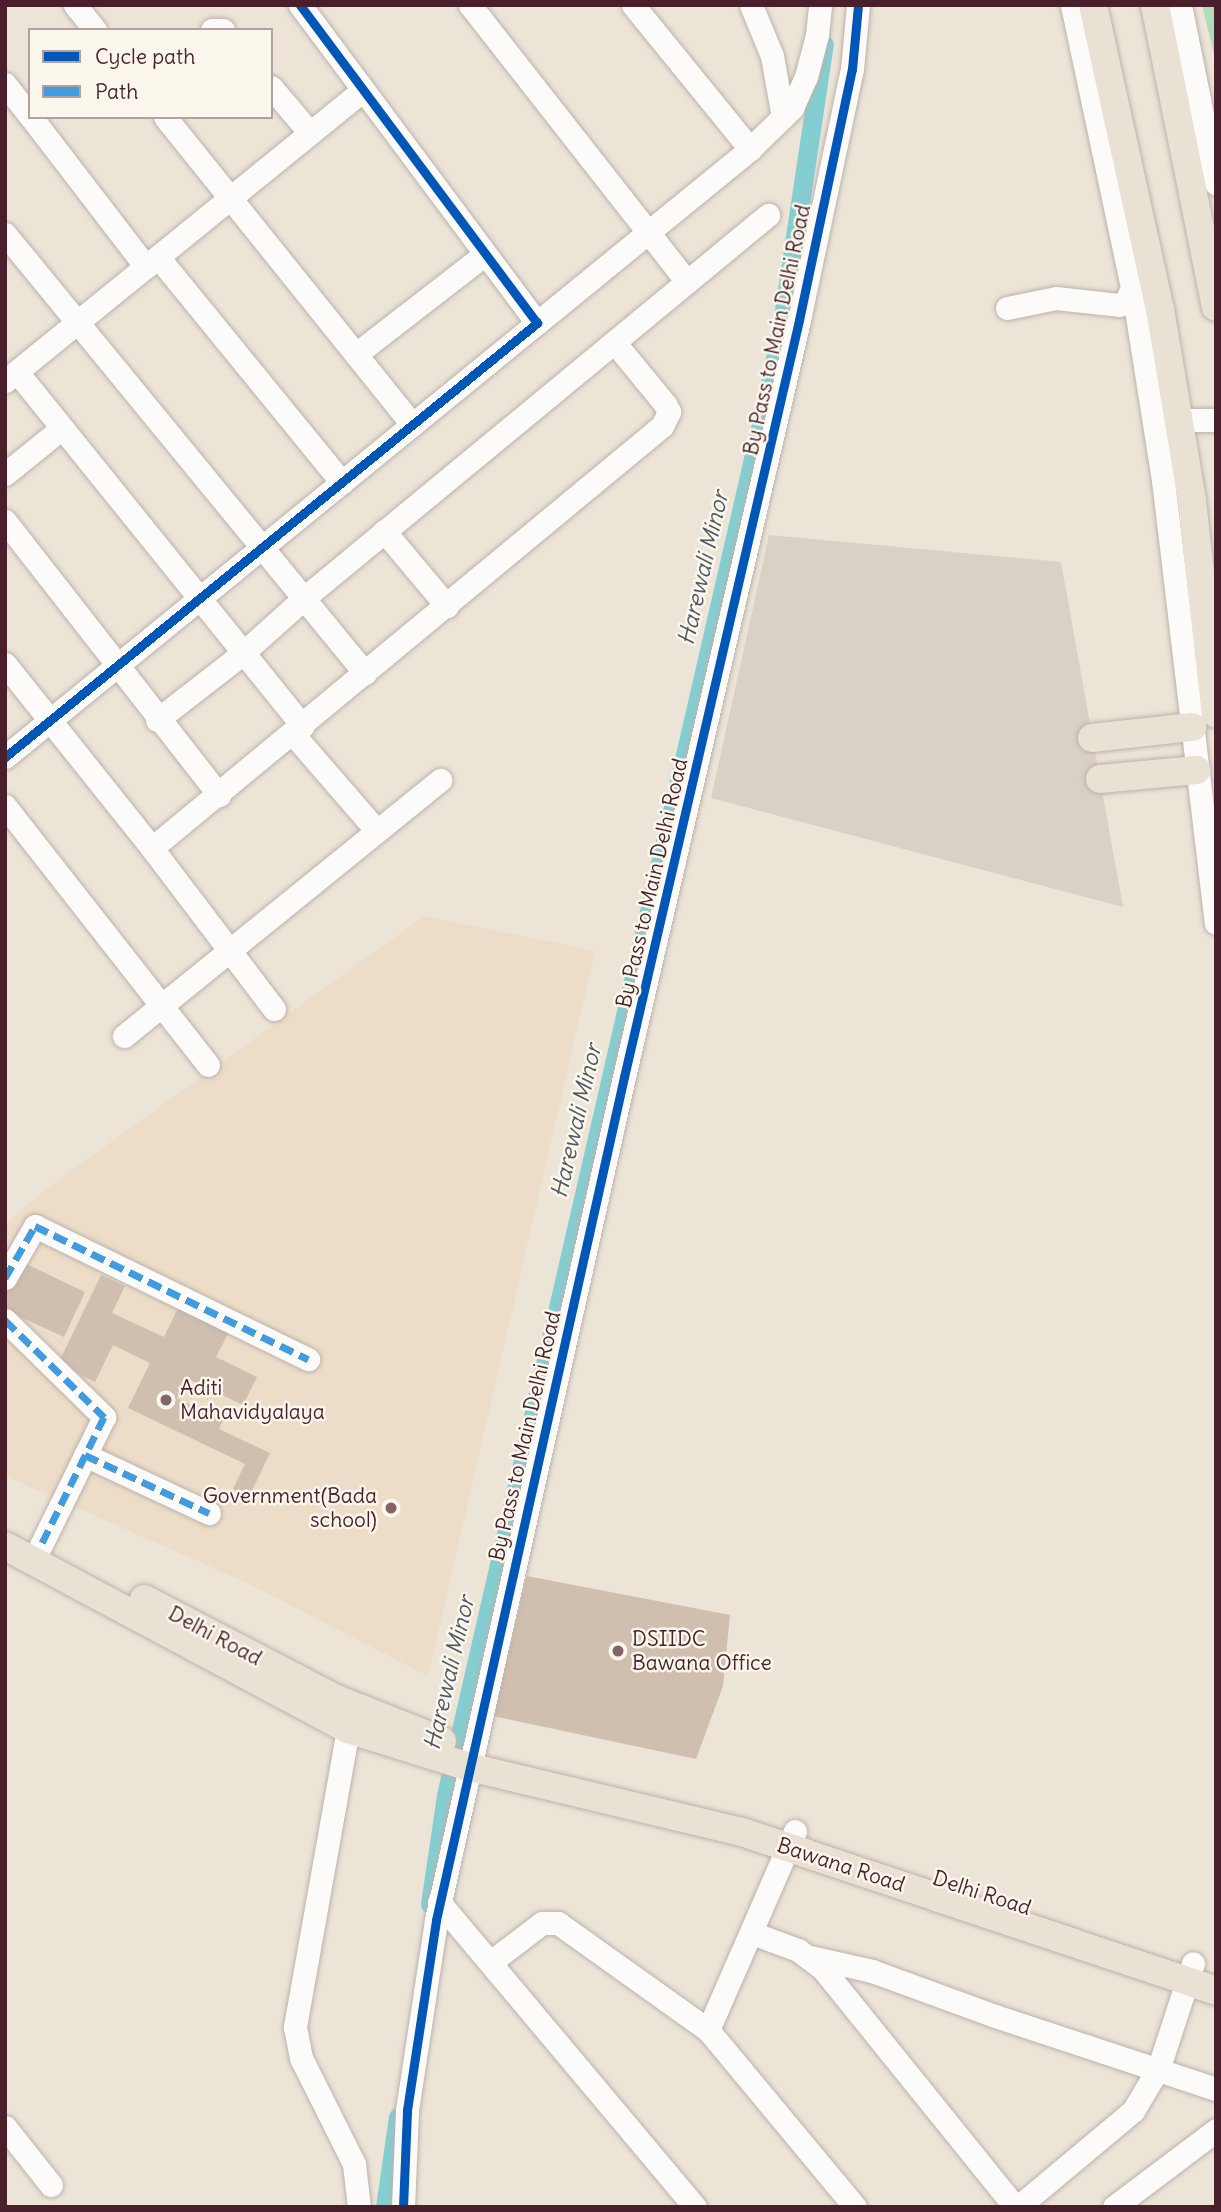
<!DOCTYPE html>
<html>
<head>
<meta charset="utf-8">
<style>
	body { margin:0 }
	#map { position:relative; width:1221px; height:2212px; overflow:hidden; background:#ece4d7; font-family:Delius,sans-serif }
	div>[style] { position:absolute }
	.built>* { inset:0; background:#edddc8 }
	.industrial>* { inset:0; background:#dad1c6 }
	.green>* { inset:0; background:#aedcb7 }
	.canal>* { height:19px; margin:-9.5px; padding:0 9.5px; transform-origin:9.5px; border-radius:9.5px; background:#84ced1 }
	.building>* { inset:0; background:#d0bfaf }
	.roads { filter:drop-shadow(0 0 2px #bcb2ac) drop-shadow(0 0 2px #bcb2ac) }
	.minor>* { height:23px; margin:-11.5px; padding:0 11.5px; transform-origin:11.5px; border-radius:11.5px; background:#fcfbf9 }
	.major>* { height:28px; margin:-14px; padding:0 14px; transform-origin:14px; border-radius:14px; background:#e8e1d4 }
	.quiet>* { height:7px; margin-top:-3.5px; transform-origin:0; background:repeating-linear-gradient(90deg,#409be1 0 14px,transparent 0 21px) }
	.cycleway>* { height:9px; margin:-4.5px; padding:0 4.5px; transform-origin:4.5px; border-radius:4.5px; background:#0057b8 }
	.dots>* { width:19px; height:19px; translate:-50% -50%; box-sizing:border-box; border:4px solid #fbf7ec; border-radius:50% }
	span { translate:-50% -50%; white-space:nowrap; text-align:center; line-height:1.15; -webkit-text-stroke:5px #fbf7ec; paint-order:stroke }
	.street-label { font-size:21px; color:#4a1f2b }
	.poi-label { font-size:21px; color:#4a1f2b }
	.left { translate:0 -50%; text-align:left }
	.right { translate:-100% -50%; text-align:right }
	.water-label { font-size:23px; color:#4f5964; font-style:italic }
	.frame { position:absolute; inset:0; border:7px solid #4a1f2b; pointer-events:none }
	.legend { position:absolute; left:28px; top:28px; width:245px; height:91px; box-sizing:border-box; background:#fbf7ec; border:2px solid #b4a19f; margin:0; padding:9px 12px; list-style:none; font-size:21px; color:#4a1f2b }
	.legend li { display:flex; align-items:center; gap:14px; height:35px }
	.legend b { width:35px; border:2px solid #b4a19f }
</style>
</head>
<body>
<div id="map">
	<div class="built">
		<i style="clip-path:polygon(424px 916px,595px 951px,428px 1676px,245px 1582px,5px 1476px,5px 1224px,50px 1186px)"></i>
	</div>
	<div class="industrial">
		<i style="clip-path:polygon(769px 535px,1061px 562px,1123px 907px,711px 798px)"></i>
	</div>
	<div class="green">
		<i style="clip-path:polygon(1202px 5px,1216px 5px,1216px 62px)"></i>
	</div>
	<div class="canal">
		<i style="left:430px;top:1904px;width:110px;rotate:-81.6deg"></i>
		<i style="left:446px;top:1795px;width:1443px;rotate:-77.06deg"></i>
		<i style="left:769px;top:389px;width:73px;rotate:-79deg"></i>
		<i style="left:783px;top:317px;width:276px;rotate:-81.5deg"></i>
		<i style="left:385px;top:2207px;width:91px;rotate:-81.8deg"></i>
	</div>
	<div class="building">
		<i style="clip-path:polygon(20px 1261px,85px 1292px,64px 1337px,5px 1310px,5px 1293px)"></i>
		<i style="clip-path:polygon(101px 1275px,125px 1286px,112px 1313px,164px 1337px,178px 1308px,229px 1332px,216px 1357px,257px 1377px,243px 1405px,186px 1378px,177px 1398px,223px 1420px,219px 1429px,270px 1453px,249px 1497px,233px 1489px,245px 1464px,128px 1408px,150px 1363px,113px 1345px,95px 1382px,58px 1364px)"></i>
		<i style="clip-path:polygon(527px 1576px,730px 1615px,723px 1686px,696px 1759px,493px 1716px)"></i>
	</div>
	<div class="roads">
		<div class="minor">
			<i style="left:75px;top:5px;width:32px;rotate:51deg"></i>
			<i style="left:470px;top:5px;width:352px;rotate:51.9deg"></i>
			<i style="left:633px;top:5px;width:186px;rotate:50.9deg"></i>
			<i style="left:751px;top:5px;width:55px;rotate:67.6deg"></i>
			<i style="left:772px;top:56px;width:62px;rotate:79.8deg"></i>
			<i style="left:1072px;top:5px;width:299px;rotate:78deg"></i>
			<i style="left:1134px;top:297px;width:185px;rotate:81deg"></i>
			<i style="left:1163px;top:480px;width:446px;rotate:83.2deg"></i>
			<i style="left:1180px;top:5px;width:182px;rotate:78.6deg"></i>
			<i style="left:212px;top:30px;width:11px"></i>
			<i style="left:5px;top:84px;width:41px;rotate:52deg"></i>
			<i style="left:271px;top:87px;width:60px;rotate:49.7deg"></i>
			<i style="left:31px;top:117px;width:189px;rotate:52.5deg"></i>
			<i style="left:165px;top:117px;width:395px;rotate:51.2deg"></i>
			<i style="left:5px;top:234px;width:568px;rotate:50.65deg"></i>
			<i style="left:158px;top:257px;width:291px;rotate:50.8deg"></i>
			<i style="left:1007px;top:308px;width:50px;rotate:-11.5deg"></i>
			<i style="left:1056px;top:298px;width:63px;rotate:6.3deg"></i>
			<i style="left:1119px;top:305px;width:6px;rotate:-18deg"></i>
			<i style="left:1125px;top:303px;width:17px;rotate:-65deg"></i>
			<i style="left:537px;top:323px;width:275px;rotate:-39.2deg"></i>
			<i style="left:750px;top:149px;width:59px;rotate:-44.3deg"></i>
			<i style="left:792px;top:108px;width:34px;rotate:-66deg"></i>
			<i style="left:806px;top:77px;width:43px;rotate:-75.3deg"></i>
			<i style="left:817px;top:35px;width:30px;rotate:-84deg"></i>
			<i style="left:356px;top:354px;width:163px;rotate:-37.8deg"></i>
			<i style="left:17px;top:372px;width:455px;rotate:51.1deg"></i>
			<i style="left:5px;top:381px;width:461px;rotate:-39.1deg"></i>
			<i style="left:1164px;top:420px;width:52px"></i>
			<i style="left:5px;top:474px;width:73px;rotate:-38.9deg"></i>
			<i style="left:5px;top:521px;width:348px;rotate:52deg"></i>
			<i style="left:384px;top:531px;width:98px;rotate:50deg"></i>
			<i style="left:5px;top:664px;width:236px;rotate:51.4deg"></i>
			<i style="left:157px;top:720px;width:109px;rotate:-37.9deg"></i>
			<i style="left:243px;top:653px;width:82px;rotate:-42deg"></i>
			<i style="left:304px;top:598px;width:602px;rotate:-39.54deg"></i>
			<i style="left:293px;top:734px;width:128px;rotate:49.1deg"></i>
			<i style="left:5px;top:757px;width:687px;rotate:-39.21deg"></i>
			<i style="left:537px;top:323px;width:397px;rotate:-126.7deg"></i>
			<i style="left:5px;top:806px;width:329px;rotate:51.9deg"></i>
			<i style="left:274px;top:1009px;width:202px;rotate:-127.2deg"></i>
			<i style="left:152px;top:848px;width:662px;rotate:-39.61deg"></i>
			<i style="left:662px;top:426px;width:16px;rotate:-63deg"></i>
			<i style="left:669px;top:412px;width:9px;rotate:-117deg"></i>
			<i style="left:665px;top:404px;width:80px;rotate:-129.4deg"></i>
			<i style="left:124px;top:1036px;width:407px;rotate:-39deg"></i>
			<i style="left:5px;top:1278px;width:60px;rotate:-60deg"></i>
			<i style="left:35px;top:1226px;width:304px;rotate:26deg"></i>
			<i style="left:5px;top:1320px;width:139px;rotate:44.4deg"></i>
			<i style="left:104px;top:1417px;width:143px;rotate:116.2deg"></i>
			<i style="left:85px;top:1455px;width:137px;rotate:25.1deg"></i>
			<i style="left:348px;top:1729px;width:303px;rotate:100.1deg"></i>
			<i style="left:295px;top:2027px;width:32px;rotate:79deg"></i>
			<i style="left:301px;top:2058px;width:119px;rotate:63.4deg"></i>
			<i style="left:354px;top:2164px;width:43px;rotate:83.4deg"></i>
			<i style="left:439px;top:1902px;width:398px;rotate:50deg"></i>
			<i style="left:752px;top:1933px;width:49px;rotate:20.3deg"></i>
			<i style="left:798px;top:1950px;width:31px;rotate:37deg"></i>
			<i style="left:823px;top:1969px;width:306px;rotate:51.1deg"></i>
			<i style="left:810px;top:1957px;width:64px;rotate:12.7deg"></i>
			<i style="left:872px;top:1971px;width:131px;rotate:20.1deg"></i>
			<i style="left:995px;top:2016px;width:233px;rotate:18.3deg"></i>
			<i style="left:492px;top:1961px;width:63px;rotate:-37.2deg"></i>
			<i style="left:542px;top:1923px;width:16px"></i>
			<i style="left:558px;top:1923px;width:184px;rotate:35.5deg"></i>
			<i style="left:708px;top:2030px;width:230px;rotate:50.3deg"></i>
			<i style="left:708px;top:2030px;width:217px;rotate:-66.4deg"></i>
			<i style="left:5px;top:2127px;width:74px;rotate:51.6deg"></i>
			<i style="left:403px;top:2207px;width:97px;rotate:-87.6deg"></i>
			<i style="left:407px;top:2110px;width:192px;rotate:-81.3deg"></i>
			<i style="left:436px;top:1920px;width:864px;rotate:-77.43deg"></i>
			<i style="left:624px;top:1077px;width:777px;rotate:-76.98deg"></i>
			<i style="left:799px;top:320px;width:257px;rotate:-78.1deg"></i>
			<i style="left:852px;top:69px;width:64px;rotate:-84.6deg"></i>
			<i style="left:1018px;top:2207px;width:150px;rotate:-39.9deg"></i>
			<i style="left:1133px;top:2111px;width:51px;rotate:-59.4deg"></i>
			<i style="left:1159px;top:2067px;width:109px;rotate:-71.9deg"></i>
			<i style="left:1114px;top:2207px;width:128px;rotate:-37deg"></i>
		</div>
		<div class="major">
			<i style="left:1093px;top:5px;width:311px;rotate:77.6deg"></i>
			<i style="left:1160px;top:309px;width:195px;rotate:80.5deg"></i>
			<i style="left:1192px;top:501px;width:214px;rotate:83.6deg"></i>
			<i style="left:1155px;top:5px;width:308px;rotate:78.6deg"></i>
			<i style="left:1092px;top:738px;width:101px;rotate:-6.3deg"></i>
			<i style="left:1100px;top:779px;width:97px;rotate:-5.3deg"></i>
			<i style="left:5px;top:1546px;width:389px;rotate:28.1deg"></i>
			<i style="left:348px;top:1729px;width:127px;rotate:17.4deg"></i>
			<i style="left:469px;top:1767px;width:281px;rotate:13.4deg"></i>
			<i style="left:742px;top:1832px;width:500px;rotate:18.5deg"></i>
			<i style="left:144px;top:1599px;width:216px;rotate:27.5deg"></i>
			<i style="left:336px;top:1699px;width:114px;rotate:21.6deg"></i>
		</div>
	</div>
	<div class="quiet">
		<i style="left:5px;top:1278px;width:60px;rotate:-60deg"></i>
		<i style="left:35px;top:1226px;width:304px;rotate:26deg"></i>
		<i style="left:5px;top:1320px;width:139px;rotate:44.4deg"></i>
		<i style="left:104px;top:1417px;width:143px;rotate:116.2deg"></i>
		<i style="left:85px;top:1455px;width:137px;rotate:25.1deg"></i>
	</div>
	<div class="cycleway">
		<i style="left:5px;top:757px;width:687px;rotate:-39.21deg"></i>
		<i style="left:537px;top:323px;width:397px;rotate:-126.7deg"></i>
		<i style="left:403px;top:2207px;width:97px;rotate:-87.6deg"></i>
		<i style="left:407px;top:2110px;width:192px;rotate:-81.3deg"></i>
		<i style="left:436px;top:1920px;width:864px;rotate:-77.43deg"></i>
		<i style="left:624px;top:1077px;width:777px;rotate:-76.98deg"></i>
		<i style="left:799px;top:320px;width:257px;rotate:-78.1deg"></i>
		<i style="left:852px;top:69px;width:64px;rotate:-84.6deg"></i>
	</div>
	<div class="dots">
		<i style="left:166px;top:1400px;background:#836467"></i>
		<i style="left:391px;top:1508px;background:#836467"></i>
		<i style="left:618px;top:1651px;background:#836467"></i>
	</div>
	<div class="street-label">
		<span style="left:777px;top:330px;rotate:-78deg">By Pass to Main Delhi Road</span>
		<span style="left:652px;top:883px;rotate:-77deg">By Pass to Main Delhi Road</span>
		<span style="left:525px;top:1436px;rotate:-77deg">By Pass to Main Delhi Road</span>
		<span style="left:215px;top:1636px;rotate:28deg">Delhi Road</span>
		<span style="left:841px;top:1865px;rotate:18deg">Bawana Road</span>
		<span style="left:982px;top:1893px;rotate:18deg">Delhi Road</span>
	</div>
	<div class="poi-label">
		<span class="left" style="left:180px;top:1400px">Aditi<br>Mahavidyalaya</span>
		<span class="right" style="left:377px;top:1508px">Government(Bada<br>school)</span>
		<span class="left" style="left:632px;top:1651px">DSIIDC<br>Bawana Office</span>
	</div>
	<div class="water-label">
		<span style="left:703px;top:568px;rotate:-77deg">Harewali Minor</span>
		<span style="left:576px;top:1121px;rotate:-77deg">Harewali Minor</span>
		<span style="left:449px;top:1673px;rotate:-77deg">Harewali Minor</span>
	</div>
	<div class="frame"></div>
	<ul class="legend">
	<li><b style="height:9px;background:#0057b8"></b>Cycle path</li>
	<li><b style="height:9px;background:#409be1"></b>Path</li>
	</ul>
</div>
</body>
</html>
